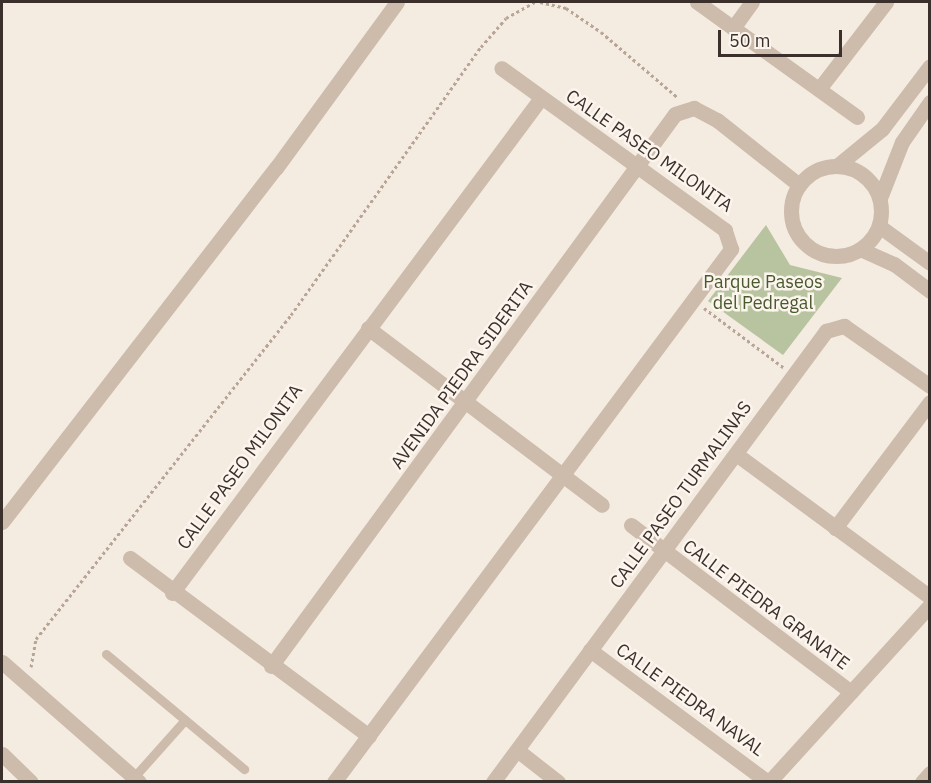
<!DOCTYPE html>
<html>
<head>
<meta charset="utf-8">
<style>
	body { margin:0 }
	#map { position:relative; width:931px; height:783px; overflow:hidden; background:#f4ebe1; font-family:"IBM Plex Sans",sans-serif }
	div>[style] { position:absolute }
	.green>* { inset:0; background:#b8c4a0 }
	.path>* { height:3px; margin-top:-1.5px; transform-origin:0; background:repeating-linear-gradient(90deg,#b9a596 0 3px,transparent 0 6px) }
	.service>* { height:9px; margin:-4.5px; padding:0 4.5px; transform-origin:4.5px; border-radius:4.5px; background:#cdbbac }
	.minor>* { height:15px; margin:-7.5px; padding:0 7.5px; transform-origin:7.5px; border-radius:7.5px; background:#cdbbac }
	.minor>.ring { margin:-7.5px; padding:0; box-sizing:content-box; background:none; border:15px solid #cdbbac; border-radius:50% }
	span { translate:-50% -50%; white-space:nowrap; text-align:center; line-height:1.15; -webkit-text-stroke:5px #fbf5ee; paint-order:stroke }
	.street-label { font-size:18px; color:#3b302b }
	.park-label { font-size:18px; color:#4a5a2e }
	.frame { position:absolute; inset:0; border:3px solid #3b302b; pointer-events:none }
	.scale { position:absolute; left:718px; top:30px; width:124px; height:27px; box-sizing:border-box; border:3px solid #3b302b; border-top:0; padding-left:8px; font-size:18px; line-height:21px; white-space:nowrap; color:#3b302b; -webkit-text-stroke:4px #fbf5ee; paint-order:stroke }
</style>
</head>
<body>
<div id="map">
	<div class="green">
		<i style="clip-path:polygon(766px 225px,790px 265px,842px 278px,783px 355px,708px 301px)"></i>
	</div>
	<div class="path">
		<i style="left:540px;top:2px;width:27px;rotate:13deg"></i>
		<i style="left:566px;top:8px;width:42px;rotate:34.4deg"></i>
		<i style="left:601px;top:32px;width:100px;rotate:40.5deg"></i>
		<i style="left:704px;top:308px;width:99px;rotate:36.8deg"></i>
		<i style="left:31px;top:667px;width:28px;rotate:-80deg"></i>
		<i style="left:36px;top:639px;width:412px;rotate:-51.8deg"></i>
		<i style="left:291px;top:315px;width:329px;rotate:-54.7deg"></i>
		<i style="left:481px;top:47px;width:38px;rotate:-49deg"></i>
		<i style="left:506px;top:18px;width:33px;rotate:-29deg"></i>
	</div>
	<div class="service">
		<i style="left:106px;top:654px;width:180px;rotate:39.8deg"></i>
		<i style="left:134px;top:777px;width:75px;rotate:-48.2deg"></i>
	</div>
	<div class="minor">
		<i style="left:697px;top:2px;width:197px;rotate:35.7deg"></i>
		<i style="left:733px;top:28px;width:32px;rotate:-54deg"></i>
		<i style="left:819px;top:89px;width:110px;rotate:-52.4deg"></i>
		<i style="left:838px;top:165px;width:57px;rotate:-39.3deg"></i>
		<i style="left:882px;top:129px;width:79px;rotate:-52.7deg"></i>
		<i class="ring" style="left:791px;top:166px;width:75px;height:75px"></i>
		<i style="left:880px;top:198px;width:60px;rotate:-68.6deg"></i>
		<i style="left:902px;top:142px;width:49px;rotate:-55deg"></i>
		<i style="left:879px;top:226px;width:63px;rotate:36deg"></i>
		<i style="left:860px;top:249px;width:37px;rotate:24deg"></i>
		<i style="left:894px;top:264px;width:45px;rotate:36.9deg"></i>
		<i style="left:368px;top:328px;width:293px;rotate:37.1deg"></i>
		<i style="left:736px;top:454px;width:241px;rotate:36.4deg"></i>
		<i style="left:2px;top:522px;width:448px;rotate:-52.3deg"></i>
		<i style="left:276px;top:168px;width:205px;rotate:-53.9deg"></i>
		<i style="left:631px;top:525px;width:276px;rotate:37.2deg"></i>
		<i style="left:835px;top:528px;width:158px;rotate:-53deg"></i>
		<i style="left:130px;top:558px;width:298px;rotate:36.7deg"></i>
		<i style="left:172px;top:593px;width:617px;rotate:-53.3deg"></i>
		<i style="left:590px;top:650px;width:222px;rotate:36.6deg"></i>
		<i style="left:2px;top:662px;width:182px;rotate:41.2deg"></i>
		<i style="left:271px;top:666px;width:684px;rotate:-53.8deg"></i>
		<i style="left:675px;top:114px;width:20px;rotate:-18deg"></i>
		<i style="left:694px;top:108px;width:26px;rotate:28deg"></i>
		<i style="left:717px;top:120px;width:105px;rotate:38.4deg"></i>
		<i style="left:517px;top:750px;width:52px;rotate:38deg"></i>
		<i style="left:2px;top:754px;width:40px;rotate:44deg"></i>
		<i style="left:334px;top:782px;width:665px;rotate:-53.32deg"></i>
		<i style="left:731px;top:249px;width:20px;rotate:-108deg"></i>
		<i style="left:725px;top:230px;width:276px;rotate:-144.1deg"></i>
		<i style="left:493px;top:782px;width:561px;rotate:-53.56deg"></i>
		<i style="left:826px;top:331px;width:19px;rotate:-16deg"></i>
		<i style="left:844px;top:326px;width:105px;rotate:34.9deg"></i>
		<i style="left:769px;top:782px;width:239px;rotate:-47.7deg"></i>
		<i style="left:922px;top:782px;width:12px;rotate:-48deg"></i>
	</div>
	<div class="street-label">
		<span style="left:649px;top:151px;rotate:35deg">CALLE PASEO MILONITA</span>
		<span style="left:462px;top:375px;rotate:-54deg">AVENIDA PIEDRA SIDERITA</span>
		<span style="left:240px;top:467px;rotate:-54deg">CALLE PASEO MILONITA</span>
		<span style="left:681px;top:495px;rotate:-54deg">CALLE PASEO TURMALINAS</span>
		<span style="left:766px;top:605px;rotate:37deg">CALLE PIEDRA GRANATE</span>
		<span style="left:690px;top:700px;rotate:36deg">CALLE PIEDRA NAVAL</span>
	</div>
	<div class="park-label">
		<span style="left:763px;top:293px">Parque Paseos<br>del Pedregal</span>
	</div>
	<div class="frame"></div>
	<div class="scale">50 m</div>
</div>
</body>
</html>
